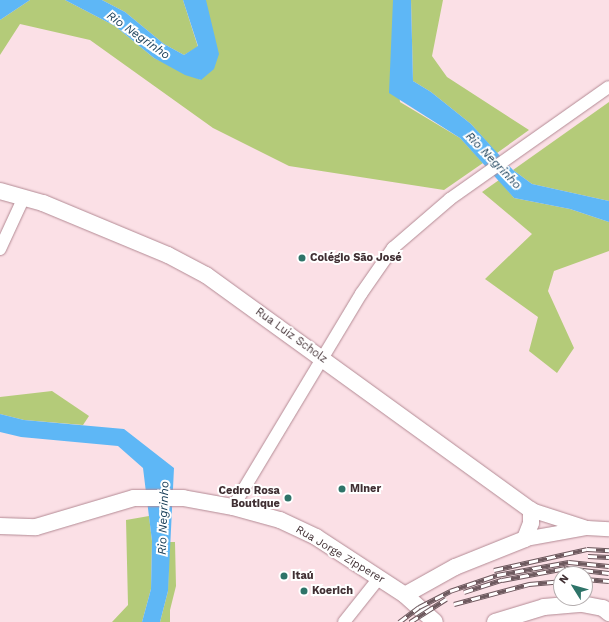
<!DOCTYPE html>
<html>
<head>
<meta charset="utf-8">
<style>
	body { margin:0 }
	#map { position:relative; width:609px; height:622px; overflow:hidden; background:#fbe0e6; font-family:"Work Sans",sans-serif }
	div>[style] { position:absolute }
	.green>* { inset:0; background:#b4cb79 }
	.water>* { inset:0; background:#5eb7f6 }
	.roads { filter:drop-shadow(0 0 1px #b38a94) drop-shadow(0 0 1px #b38a94) }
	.minor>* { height:12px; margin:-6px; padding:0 6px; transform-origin:6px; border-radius:6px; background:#fff }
	.tertiary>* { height:14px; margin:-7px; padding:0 7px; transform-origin:7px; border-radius:7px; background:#fff }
	.secondary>* { height:16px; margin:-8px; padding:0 8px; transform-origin:8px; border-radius:8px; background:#fff }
	.rail>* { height:4.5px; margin-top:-2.25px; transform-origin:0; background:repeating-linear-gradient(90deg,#fff 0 9px,#6d595e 0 18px); box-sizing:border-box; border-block:1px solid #6d595e }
	.dots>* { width:11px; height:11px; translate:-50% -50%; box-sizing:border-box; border:2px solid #fff; border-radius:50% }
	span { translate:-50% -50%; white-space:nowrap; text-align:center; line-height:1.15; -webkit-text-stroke:4px #fff; paint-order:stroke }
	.poi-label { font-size:11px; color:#402f33; font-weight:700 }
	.left { translate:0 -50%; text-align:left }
	.right { translate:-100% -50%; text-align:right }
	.street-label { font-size:11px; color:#402f33 }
	.water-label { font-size:12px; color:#1b405a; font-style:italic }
	.north { position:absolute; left:553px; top:566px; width:40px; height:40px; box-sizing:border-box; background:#fff; border:1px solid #b3acad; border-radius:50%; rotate:307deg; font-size:11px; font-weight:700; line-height:16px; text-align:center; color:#402f33 }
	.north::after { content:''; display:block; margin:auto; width:14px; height:18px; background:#2e7469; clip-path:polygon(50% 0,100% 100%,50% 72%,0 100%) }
</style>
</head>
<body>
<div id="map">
	<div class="green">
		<i style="clip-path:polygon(30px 0,65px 0,115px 26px,154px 58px,201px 80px,206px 0,393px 0,393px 43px,400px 102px,460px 138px,483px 163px,444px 190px,289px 166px,213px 128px,90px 40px,20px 24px,0 55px,0 20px)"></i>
		<i style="clip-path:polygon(102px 0,183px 0,198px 47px,184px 55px,164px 44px,125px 12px)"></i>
		<i style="clip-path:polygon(411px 0,443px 0,432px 56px,447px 77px,529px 130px,497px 153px,471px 124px,431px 92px,413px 81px)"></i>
		<i style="clip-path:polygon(609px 102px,609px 201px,532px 184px,513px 170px)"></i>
		<i style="clip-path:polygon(499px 180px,514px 198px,570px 209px,609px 222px,609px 251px,554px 271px,548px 291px,574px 348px,557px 373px,529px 351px,538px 317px,485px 279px,532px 234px,482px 192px)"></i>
		<i style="clip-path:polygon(52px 391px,89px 416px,83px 425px,24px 420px,0 414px,0 397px)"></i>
		<i style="clip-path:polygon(149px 516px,152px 541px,151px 589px,142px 622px,112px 622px,128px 605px,126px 520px)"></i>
		<i style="clip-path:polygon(169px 542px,175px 542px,176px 586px,170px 610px,170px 622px,160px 622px,168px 591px)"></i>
	</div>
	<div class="water">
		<i style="clip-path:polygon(0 0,30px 0,0 20px)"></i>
		<i style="clip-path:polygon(65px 0,102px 0,125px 12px,164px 44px,184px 55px,198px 46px,183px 0,206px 0,219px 54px,214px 69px,201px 80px,185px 75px,154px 58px,115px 26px)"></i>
		<i style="clip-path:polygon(393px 0,411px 0,413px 81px,431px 92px,471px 124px,513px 170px,532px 184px,609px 201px,609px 222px,570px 209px,514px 198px,460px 138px,389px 93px)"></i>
		<i style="clip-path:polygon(0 414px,24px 420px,124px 429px,174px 468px,168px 591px,160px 622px,142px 622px,151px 589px,152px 541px,143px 468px,118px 446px,21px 437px,0 432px)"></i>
	</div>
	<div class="roads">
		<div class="minor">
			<i style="left:0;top:249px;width:57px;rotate:-65.2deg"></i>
			<i style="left:233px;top:507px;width:249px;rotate:-59deg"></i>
			<i style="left:361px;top:294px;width:56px;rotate:-55.2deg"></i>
			<i style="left:393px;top:248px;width:75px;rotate:-40.7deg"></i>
			<i style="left:450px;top:199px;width:194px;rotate:-35.2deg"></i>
			<i style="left:344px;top:622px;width:56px;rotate:-51.5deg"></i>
		</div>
		<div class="tertiary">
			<i style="left:531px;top:510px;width:56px;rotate:17.8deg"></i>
			<i style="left:525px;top:539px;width:63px;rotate:-10.1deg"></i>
			<i style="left:587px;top:528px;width:22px;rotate:3deg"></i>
		</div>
		<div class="secondary">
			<i style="left:0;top:191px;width:45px;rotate:15.6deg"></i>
			<i style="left:43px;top:203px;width:135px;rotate:22.6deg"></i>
			<i style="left:168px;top:255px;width:43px;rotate:27.8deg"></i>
			<i style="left:206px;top:275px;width:401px;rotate:35.9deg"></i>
			<i style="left:531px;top:510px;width:13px;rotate:90deg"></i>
			<i style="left:531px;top:523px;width:17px;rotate:111deg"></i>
			<i style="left:525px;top:539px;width:75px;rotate:158.2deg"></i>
			<i style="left:455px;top:567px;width:57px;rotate:150.8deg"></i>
			<i style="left:0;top:526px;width:36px;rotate:2deg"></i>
			<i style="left:36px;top:527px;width:102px;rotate:-16.5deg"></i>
			<i style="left:134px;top:498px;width:49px"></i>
			<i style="left:183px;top:498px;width:51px;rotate:10.2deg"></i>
			<i style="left:233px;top:507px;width:49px;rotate:15.5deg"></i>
			<i style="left:280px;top:520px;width:40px;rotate:25deg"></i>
			<i style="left:316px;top:537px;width:106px;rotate:33.1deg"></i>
			<i style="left:405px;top:595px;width:40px;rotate:42deg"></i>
			<i style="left:495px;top:622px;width:51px;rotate:-17deg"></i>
			<i style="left:544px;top:607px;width:38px;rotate:-5deg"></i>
			<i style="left:582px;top:604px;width:21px;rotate:11deg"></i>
			<i style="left:603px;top:608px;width:8px;rotate:40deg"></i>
		</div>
	</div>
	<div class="rail">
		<i style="left:588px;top:556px;width:21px;rotate:3deg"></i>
		<i style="left:494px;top:570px;width:95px;rotate:-12.7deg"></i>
		<i style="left:587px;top:549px;width:22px;rotate:3deg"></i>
		<i style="left:585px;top:579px;width:24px;rotate:5deg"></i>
		<i style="left:464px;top:592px;width:40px;rotate:-18deg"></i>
		<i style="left:502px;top:580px;width:65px;rotate:-10.6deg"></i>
		<i style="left:566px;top:568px;width:43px;rotate:6.6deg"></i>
		<i style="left:454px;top:604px;width:78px;rotate:-14.9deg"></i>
		<i style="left:529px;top:584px;width:32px;rotate:-5deg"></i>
		<i style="left:399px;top:622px;width:25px;rotate:-37deg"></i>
		<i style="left:419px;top:607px;width:35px;rotate:-27deg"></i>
		<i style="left:450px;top:591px;width:50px;rotate:-18.8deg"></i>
		<i style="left:497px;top:575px;width:73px;rotate:-10.2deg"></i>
		<i style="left:569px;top:562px;width:40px;rotate:5.7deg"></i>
		<i style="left:410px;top:622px;width:43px;rotate:-32.6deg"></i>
	</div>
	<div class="dots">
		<i style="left:302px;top:258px;background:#2e7469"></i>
		<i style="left:342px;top:489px;background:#2e7469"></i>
		<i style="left:288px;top:498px;background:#2e7469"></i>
		<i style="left:284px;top:576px;background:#2e7469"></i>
		<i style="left:304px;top:591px;background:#2e7469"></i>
	</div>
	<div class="poi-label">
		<span class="left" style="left:310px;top:258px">Colégio São José</span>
		<span class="left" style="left:350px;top:489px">Miner</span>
		<span class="right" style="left:280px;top:498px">Cedro Rosa<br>Boutique</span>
		<span class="left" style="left:292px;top:576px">Itaú</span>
		<span class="left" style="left:312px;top:591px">Koerich</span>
	</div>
	<div class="street-label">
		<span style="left:291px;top:336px;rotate:36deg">Rua Luiz Scholz</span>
		<span style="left:340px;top:555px;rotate:31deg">Rua Jorge Zipperer</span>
	</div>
	<div class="water-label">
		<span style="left:138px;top:36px;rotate:35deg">Rio Negrinho</span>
		<span style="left:493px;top:161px;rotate:46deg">Rio Negrinho</span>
		<span style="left:164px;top:518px;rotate:-88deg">Rio Negrinho</span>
	</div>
	<div class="north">N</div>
</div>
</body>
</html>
